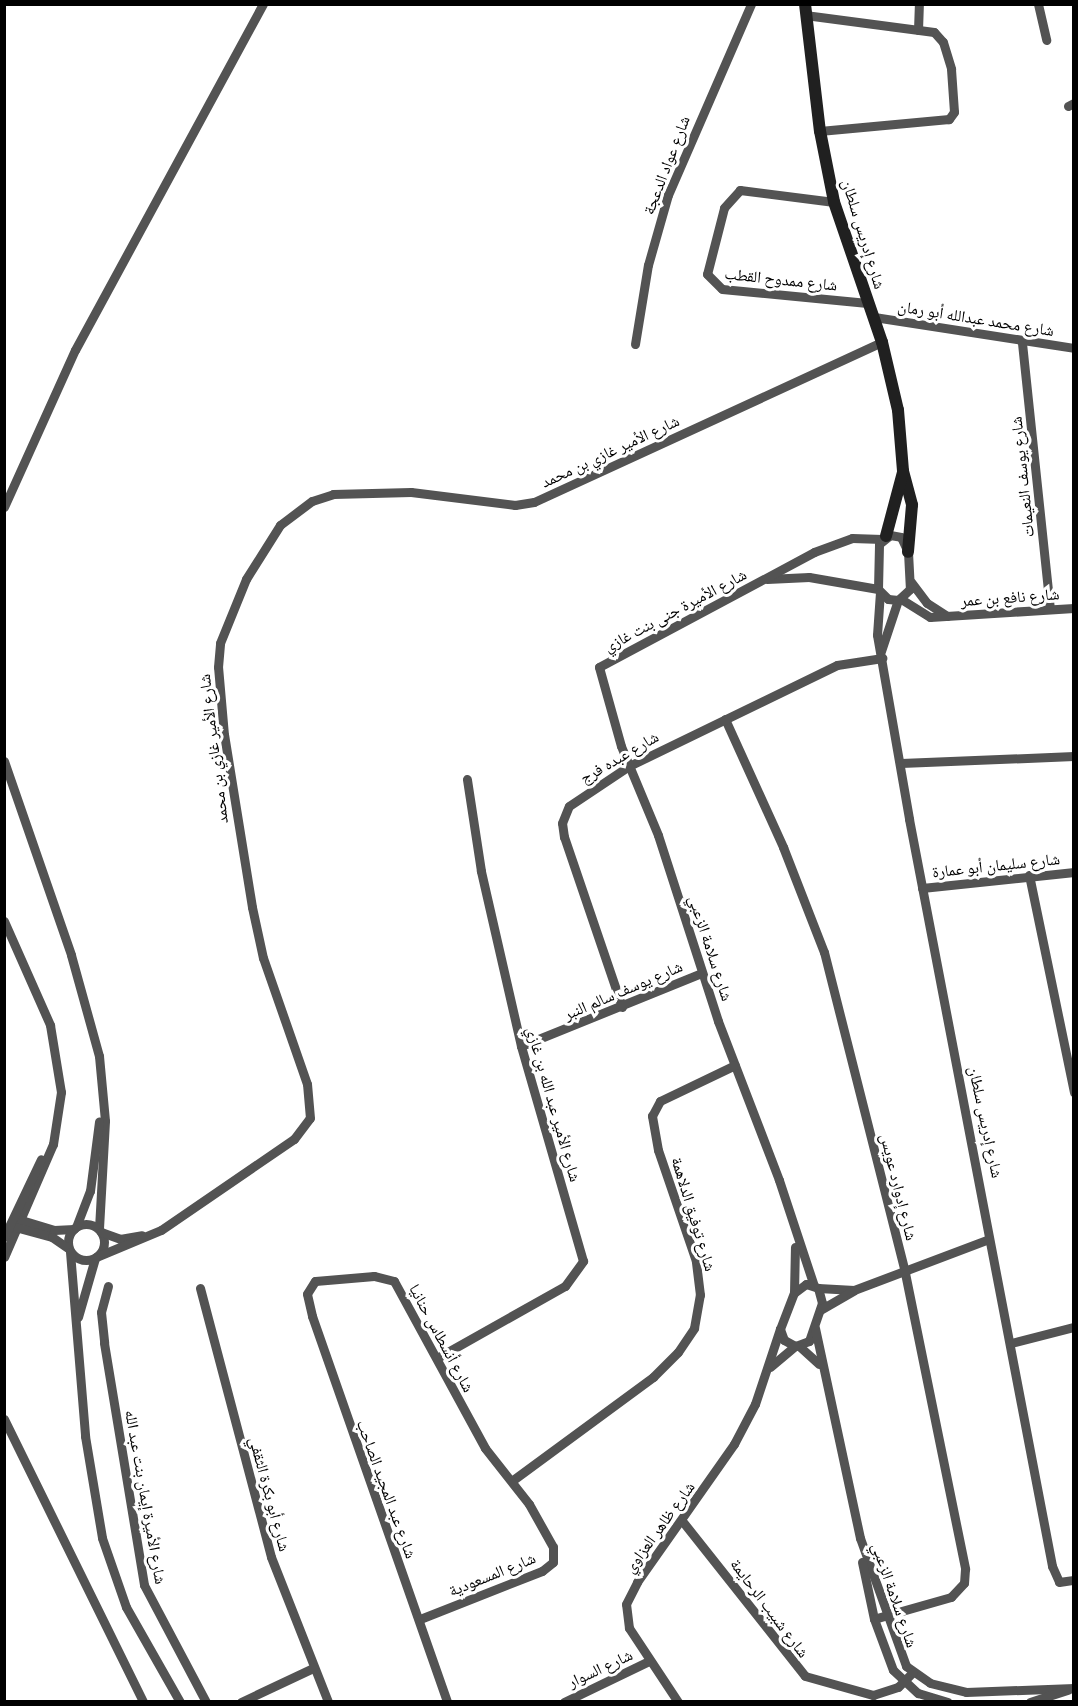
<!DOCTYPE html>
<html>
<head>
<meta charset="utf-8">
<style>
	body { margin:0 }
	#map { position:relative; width:1078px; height:1706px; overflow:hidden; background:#fff; font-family:"Exo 2","Noto Naskh Arabic",sans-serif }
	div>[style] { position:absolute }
	.street>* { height:9px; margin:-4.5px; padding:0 4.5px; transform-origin:4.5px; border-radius:4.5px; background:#535353 }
	.street>.ring { margin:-4.5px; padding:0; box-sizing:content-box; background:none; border:9px solid #535353; border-radius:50% }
	.secondary>* { height:12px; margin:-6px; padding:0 6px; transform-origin:6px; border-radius:6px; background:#202020 }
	span { translate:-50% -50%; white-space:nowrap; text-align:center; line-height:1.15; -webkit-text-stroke:6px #fff; paint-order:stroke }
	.street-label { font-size:16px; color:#000 }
	.frame { position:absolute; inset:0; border:6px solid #000; pointer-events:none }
</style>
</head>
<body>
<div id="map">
	<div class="street">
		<i style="left:1038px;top:4px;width:37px;rotate:77deg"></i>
		<i style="left:805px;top:15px;width:130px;rotate:7.5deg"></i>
		<i style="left:934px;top:32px;width:13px;rotate:48deg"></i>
		<i style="left:943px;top:42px;width:28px;rotate:73deg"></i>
		<i style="left:951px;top:69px;width:43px;rotate:86deg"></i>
		<i style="left:954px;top:112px;width:9px;rotate:126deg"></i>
		<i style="left:949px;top:119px;width:130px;rotate:174.7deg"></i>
		<i style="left:918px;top:30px;width:26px;rotate:-88deg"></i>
		<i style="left:1068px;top:106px;width:7px;rotate:-27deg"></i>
		<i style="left:834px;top:202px;width:95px;rotate:-172.7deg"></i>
		<i style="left:740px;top:190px;width:24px;rotate:132deg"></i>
		<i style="left:724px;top:208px;width:68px;rotate:104.4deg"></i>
		<i style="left:707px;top:274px;width:21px;rotate:45deg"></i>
		<i style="left:722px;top:289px;width:146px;rotate:5.5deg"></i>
		<i style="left:874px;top:317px;width:202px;rotate:8.8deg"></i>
		<i style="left:1022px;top:343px;width:267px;rotate:84deg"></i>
		<i style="left:635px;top:344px;width:80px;rotate:-80.7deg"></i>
		<i style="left:648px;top:265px;width:73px;rotate:-74.1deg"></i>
		<i style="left:668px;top:195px;width:208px;rotate:-66.5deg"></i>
		<i style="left:4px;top:507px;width:172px;rotate:-65.7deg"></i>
		<i style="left:75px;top:350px;width:394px;rotate:-61.5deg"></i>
		<i style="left:890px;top:535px;width:11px;rotate:10deg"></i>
		<i style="left:901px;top:537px;width:17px;rotate:65deg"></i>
		<i style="left:908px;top:552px;width:37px;rotate:87deg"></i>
		<i style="left:910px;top:589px;width:16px;rotate:137deg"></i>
		<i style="left:898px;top:600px;width:10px;rotate:-174deg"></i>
		<i style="left:888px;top:599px;width:14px;rotate:-135deg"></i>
		<i style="left:878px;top:589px;width:45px;rotate:-88.7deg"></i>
		<i style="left:879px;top:544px;width:14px;rotate:-39deg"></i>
		<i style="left:767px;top:579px;width:42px;rotate:-2.7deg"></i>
		<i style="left:809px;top:577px;width:70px;rotate:9.9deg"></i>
		<i style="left:911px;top:582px;width:26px;rotate:53deg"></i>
		<i style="left:927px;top:603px;width:24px;rotate:33deg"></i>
		<i style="left:880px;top:592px;width:43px;rotate:94deg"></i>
		<i style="left:877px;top:635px;width:187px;rotate:80.1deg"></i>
		<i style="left:909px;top:819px;width:761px;rotate:79.16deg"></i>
		<i style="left:1052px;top:1566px;width:17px;rotate:66deg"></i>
		<i style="left:1059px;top:1582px;width:15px;rotate:-8deg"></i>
		<i style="left:901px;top:599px;width:34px;rotate:32deg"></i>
		<i style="left:930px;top:617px;width:144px;rotate:-3.6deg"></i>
		<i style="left:881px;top:651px;width:54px;rotate:-71.6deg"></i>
		<i style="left:725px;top:719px;width:141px;rotate:65.6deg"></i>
		<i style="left:783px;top:847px;width:113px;rotate:68.7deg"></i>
		<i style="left:824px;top:952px;width:331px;rotate:75.8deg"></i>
		<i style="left:905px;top:1273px;width:302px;rotate:78.5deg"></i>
		<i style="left:965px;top:1569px;width:14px;rotate:94deg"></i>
		<i style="left:964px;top:1583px;width:19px;rotate:133deg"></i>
		<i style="left:951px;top:1597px;width:80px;rotate:164.1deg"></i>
		<i style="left:4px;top:761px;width:205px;rotate:70.9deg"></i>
		<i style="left:71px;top:955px;width:105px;rotate:74.5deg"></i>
		<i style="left:99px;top:1056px;width:65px;rotate:84.7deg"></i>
		<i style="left:105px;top:1121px;width:108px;rotate:93.2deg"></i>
		<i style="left:901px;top:763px;width:173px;rotate:-2.3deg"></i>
		<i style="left:1029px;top:875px;width:222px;rotate:78.3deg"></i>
		<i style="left:922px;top:888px;width:153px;rotate:-6deg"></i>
		<i style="left:4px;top:921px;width:114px;rotate:66.1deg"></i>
		<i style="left:50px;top:1025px;width:68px;rotate:80.7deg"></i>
		<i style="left:61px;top:1092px;width:53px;rotate:98.7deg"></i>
		<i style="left:53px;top:1144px;width:123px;rotate:113.4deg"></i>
		<i style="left:622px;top:1007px;width:180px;rotate:-108.8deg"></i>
		<i style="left:564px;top:837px;width:14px;rotate:-98deg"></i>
		<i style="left:562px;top:823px;width:18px;rotate:-68deg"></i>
		<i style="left:569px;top:806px;width:72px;rotate:-33.7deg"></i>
		<i style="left:629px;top:766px;width:231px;rotate:-25.9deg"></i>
		<i style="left:837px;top:665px;width:46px;rotate:-8.8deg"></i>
		<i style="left:521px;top:1046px;width:195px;rotate:-22deg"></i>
		<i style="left:18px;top:1219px;width:38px;rotate:17deg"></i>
		<i style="left:54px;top:1230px;width:20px;rotate:-3deg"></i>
		<i class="ring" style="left:68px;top:1224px;width:27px;height:27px"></i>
		<i style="left:15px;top:1227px;width:38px;rotate:15deg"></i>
		<i style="left:52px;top:1237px;width:19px;rotate:35deg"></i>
		<i style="left:76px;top:1227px;width:39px;rotate:-69deg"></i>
		<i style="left:90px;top:1191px;width:70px;rotate:-82.6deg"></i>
		<i style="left:101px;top:1232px;width:20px;rotate:20deg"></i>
		<i style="left:120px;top:1239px;width:22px;rotate:-10deg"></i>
		<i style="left:4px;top:1237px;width:86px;rotate:-64.6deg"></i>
		<i style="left:70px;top:1252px;width:185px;rotate:85.3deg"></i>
		<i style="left:85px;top:1436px;width:103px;rotate:80.5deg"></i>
		<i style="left:102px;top:1538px;width:73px;rotate:70.8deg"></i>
		<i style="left:126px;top:1607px;width:109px;rotate:60.4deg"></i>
		<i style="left:96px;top:1257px;width:70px;rotate:-22.6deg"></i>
		<i style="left:161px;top:1230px;width:161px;rotate:-34.4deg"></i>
		<i style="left:294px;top:1139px;width:26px;rotate:-53deg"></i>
		<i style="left:310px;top:1118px;width:34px;rotate:-95deg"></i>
		<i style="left:307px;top:1084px;width:133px;rotate:-109.2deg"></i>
		<i style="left:263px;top:958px;width:52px;rotate:-102.2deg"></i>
		<i style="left:252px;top:907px;width:174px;rotate:-99.2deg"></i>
		<i style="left:224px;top:735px;width:68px;rotate:-95deg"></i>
		<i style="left:218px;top:667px;width:24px;rotate:-85deg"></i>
		<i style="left:220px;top:643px;width:69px;rotate:-67.9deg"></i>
		<i style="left:246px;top:579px;width:64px;rotate:-57.8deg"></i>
		<i style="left:280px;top:525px;width:40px;rotate:-37deg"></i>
		<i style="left:312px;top:501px;width:22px;rotate:-18deg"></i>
		<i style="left:333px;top:494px;width:78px;rotate:-1.5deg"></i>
		<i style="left:411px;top:492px;width:105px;rotate:7.1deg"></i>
		<i style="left:515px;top:505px;width:19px;rotate:-9deg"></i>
		<i style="left:534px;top:502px;width:383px;rotate:-24.7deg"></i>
		<i style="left:806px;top:1284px;width:13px;rotate:18deg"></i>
		<i style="left:818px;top:1288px;width:16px;rotate:75deg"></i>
		<i style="left:822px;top:1303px;width:40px;rotate:108.9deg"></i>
		<i style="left:809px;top:1341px;width:15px;rotate:160deg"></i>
		<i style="left:795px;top:1346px;width:13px;rotate:-151deg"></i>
		<i style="left:784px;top:1340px;width:12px;rotate:-110deg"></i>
		<i style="left:780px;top:1329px;width:39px;rotate:-69deg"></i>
		<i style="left:794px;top:1293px;width:15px;rotate:-37deg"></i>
		<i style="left:108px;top:1286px;width:27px;rotate:105deg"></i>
		<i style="left:101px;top:1312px;width:31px;rotate:84deg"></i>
		<i style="left:104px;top:1343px;width:245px;rotate:80.6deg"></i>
		<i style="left:144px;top:1585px;width:132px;rotate:62.1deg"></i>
		<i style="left:814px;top:1286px;width:112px;rotate:-108.3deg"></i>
		<i style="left:779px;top:1180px;width:170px;rotate:-111deg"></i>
		<i style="left:718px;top:1021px;width:195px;rotate:-107.9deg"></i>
		<i style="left:658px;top:835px;width:96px;rotate:-112.6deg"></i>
		<i style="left:621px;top:746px;width:82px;rotate:-105.6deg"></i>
		<i style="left:599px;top:667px;width:244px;rotate:-28.1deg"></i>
		<i style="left:814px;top:552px;width:40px;rotate:-20.2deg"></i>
		<i style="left:852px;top:538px;width:30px;rotate:2deg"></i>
		<i style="left:200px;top:1288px;width:278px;rotate:75.2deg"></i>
		<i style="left:271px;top:1557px;width:156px;rotate:68.5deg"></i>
		<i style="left:818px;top:1288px;width:36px;rotate:3deg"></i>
		<i style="left:794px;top:1293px;width:46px;rotate:-88.8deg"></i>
		<i style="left:820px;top:1310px;width:39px;rotate:-30deg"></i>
		<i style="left:854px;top:1290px;width:144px;rotate:-20.7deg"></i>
		<i style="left:78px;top:1317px;width:61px;rotate:-73.9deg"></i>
		<i style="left:815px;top:1328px;width:215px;rotate:77.9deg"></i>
		<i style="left:860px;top:1538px;width:136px;rotate:70.2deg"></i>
		<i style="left:906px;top:1666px;width:29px;rotate:35deg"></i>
		<i style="left:930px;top:1683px;width:37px;rotate:14deg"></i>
		<i style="left:966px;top:1692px;width:108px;rotate:-2.1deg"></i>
		<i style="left:1011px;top:1343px;width:65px;rotate:-14.3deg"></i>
		<i style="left:799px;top:1346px;width:27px;rotate:42deg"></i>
		<i style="left:437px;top:1358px;width:147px;rotate:-29.4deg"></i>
		<i style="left:565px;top:1286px;width:31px;rotate:-54deg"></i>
		<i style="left:583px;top:1261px;width:224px;rotate:-106.1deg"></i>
		<i style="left:521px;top:1046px;width:180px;rotate:-102.9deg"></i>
		<i style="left:481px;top:871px;width:93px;rotate:-98.7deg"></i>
		<i style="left:770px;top:1367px;width:33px;rotate:-40deg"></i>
		<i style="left:4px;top:1419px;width:315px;rotate:63.8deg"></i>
		<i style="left:513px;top:1480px;width:174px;rotate:-36.3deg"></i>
		<i style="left:653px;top:1377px;width:35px;rotate:-45deg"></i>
		<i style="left:678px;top:1352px;width:29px;rotate:-56deg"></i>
		<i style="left:694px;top:1328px;width:34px;rotate:-80deg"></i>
		<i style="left:700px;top:1295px;width:34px;rotate:-97deg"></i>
		<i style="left:696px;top:1261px;width:117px;rotate:-108.9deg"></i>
		<i style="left:658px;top:1150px;width:35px;rotate:-100deg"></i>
		<i style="left:652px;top:1116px;width:17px;rotate:-62deg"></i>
		<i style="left:660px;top:1101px;width:83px;rotate:-25.6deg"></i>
		<i style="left:683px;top:1522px;width:196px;rotate:51.6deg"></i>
		<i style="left:805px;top:1676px;width:71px;rotate:15.6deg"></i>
		<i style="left:873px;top:1695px;width:26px;rotate:-18deg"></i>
		<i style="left:898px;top:1687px;width:21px;rotate:-45deg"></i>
		<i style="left:862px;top:1562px;width:58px;rotate:78.1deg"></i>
		<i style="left:874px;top:1619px;width:54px;rotate:69.6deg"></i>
		<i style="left:893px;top:1670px;width:34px;rotate:43deg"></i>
		<i style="left:918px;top:1693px;width:31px;rotate:17deg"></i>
		<i style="left:420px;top:1619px;width:131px;rotate:-21.5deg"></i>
		<i style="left:542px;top:1571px;width:14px;rotate:-39deg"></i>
		<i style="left:553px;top:1562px;width:15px;rotate:-90deg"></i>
		<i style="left:553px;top:1547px;width:49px;rotate:-119.2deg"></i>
		<i style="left:529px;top:1504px;width:71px;rotate:-128.2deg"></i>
		<i style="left:485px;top:1448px;width:190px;rotate:-118.6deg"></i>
		<i style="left:394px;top:1281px;width:21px;rotate:-166deg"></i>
		<i style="left:374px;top:1276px;width:59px;rotate:175.2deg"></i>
		<i style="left:315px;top:1281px;width:15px;rotate:122deg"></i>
		<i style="left:307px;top:1294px;width:23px;rotate:77deg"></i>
		<i style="left:312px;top:1316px;width:409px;rotate:70.7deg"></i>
		<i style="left:241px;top:1702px;width:80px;rotate:-25.3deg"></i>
		<i style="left:564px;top:1702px;width:94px;rotate:-25.8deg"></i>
		<i style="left:678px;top:1702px;width:89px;rotate:-123.5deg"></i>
		<i style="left:629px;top:1628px;width:24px;rotate:-97deg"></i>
		<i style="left:626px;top:1604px;width:25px;rotate:-63deg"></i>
		<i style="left:637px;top:1582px;width:169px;rotate:-54.9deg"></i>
		<i style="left:734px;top:1444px;width:45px;rotate:-62.3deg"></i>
		<i style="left:755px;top:1404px;width:79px;rotate:-71.6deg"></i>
		<i style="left:1030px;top:1702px;width:40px;rotate:-18deg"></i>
	</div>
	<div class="secondary">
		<i style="left:805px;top:4px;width:128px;rotate:83.3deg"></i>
		<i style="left:820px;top:131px;width:72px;rotate:78.8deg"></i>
		<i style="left:834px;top:202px;width:148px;rotate:71.1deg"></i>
		<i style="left:882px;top:342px;width:70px;rotate:76.8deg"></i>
		<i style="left:898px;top:410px;width:61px;rotate:85.3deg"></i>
		<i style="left:903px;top:471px;width:35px;rotate:75deg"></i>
		<i style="left:912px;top:505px;width:47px;rotate:94.9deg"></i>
		<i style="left:886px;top:536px;width:66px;rotate:-75.1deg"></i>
	</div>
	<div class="street-label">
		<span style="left:666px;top:165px;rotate:-69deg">شارع عواد الدعجة</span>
		<span style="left:864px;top:234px;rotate:73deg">شارع إدريس سلطان</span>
		<span style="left:781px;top:279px;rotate:6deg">شارع ممدوح القطب</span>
		<span style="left:976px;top:318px;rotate:9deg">شارع محمد عبدالله أبو رمان</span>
		<span style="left:610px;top:451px;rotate:-25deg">شارع الأمير غازي بن محمد</span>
		<span style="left:1022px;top:477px;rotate:-96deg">شارع يوسف النعيمات</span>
		<span style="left:1010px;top:597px;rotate:-4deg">شارع نافع بن عمر</span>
		<span style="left:675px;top:610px;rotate:-28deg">شارع الأميرة جنى بنت غازي</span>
		<span style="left:213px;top:749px;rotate:-97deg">شارع الأمير غازي بن محمد</span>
		<span style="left:619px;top:757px;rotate:-30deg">شارع عبده فرج</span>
		<span style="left:996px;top:865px;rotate:-6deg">شارع سليمان أبو عمارة</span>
		<span style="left:711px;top:948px;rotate:72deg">شارع سلامة الزعبي</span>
		<span style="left:623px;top:990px;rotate:-23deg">شارع يوسف سالم النبر</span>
		<span style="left:554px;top:1104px;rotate:74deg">شارع الأمير عبد الله بن غازي</span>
		<span style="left:986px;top:1122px;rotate:78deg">شارع إدريس سلطان</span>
		<span style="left:899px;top:1187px;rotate:76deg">شارع إدوارد عويس</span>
		<span style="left:694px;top:1214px;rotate:73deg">شارع توفيق الدلاهمة</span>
		<span style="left:442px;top:1338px;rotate:62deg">شارع أنسطاس حنانيا</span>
		<span style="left:387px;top:1489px;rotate:70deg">شارع عبد المجيد الصاحب</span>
		<span style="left:270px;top:1494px;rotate:75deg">شارع أبو بكرة الثقفي</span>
		<span style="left:146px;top:1497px;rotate:80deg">شارع الأميرة إيمان بنت عبد الله</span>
		<span style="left:659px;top:1527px;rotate:-54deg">شارع ظاهر العزاوي</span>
		<span style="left:492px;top:1574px;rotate:-22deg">شارع المسعودية</span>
		<span style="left:895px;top:1595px;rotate:71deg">شارع سلامة الزعبي</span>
		<span style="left:770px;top:1608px;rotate:53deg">شارع شبيب الرحايمة</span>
		<span style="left:600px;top:1668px;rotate:-25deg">شارع السوار</span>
	</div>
	<div class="frame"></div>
</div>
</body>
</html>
